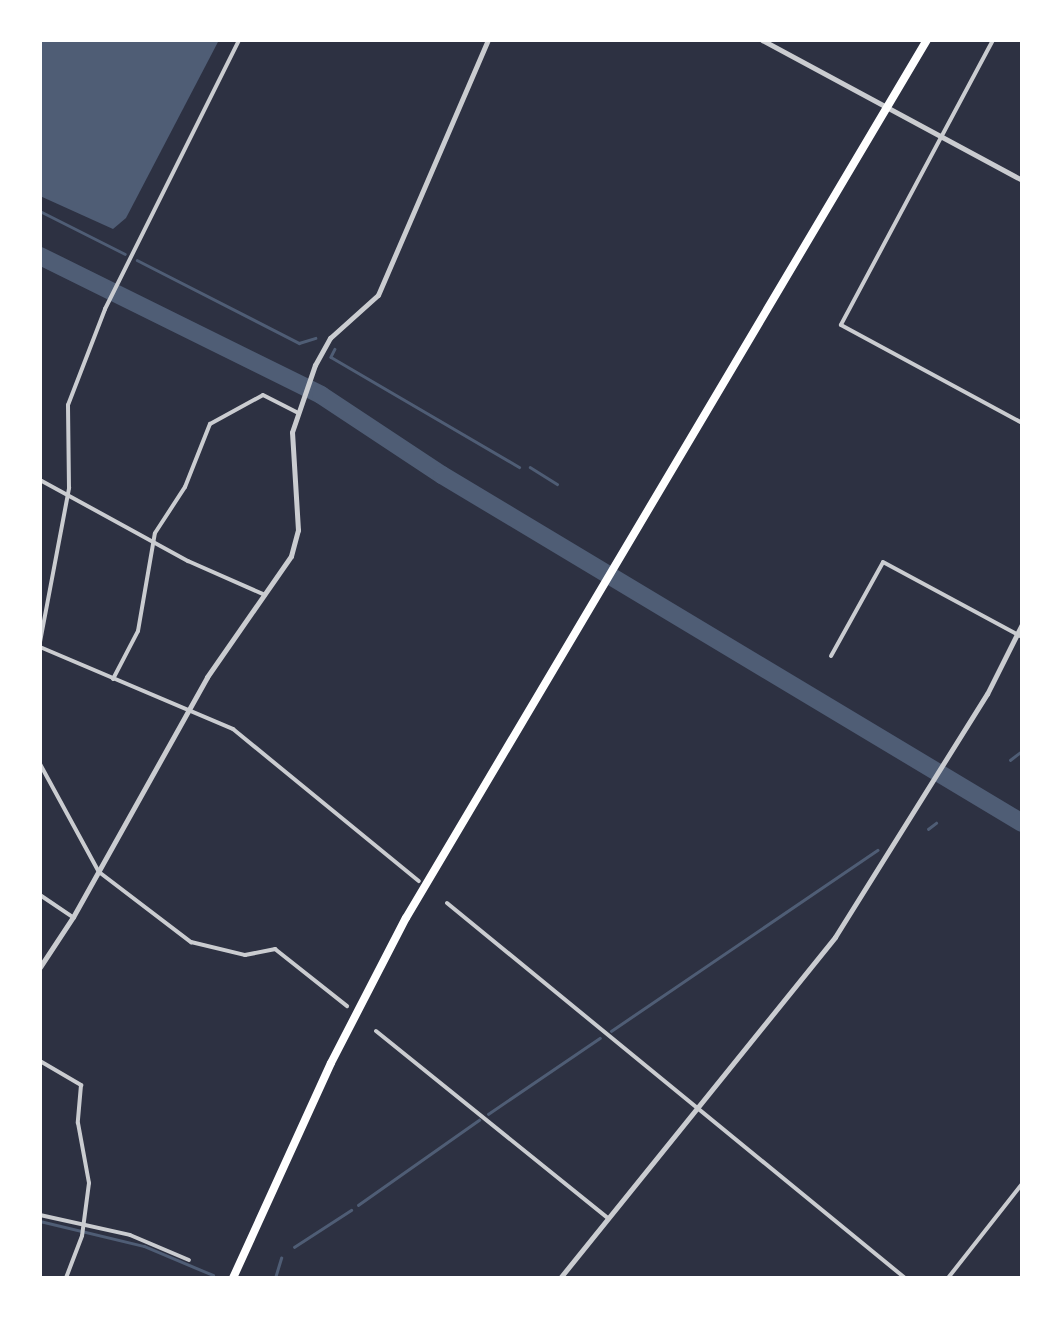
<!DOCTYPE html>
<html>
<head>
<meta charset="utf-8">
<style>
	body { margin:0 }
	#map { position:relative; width:1062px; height:1318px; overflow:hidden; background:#2d3142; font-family:Montserrat,sans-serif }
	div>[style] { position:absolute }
	.water>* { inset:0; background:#4f5d75 }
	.stream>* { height:2.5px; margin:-1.25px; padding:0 1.25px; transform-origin:1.25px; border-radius:1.25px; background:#4f5d75 }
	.river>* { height:18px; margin:-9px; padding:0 9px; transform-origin:9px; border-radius:9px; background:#4f5d75 }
	.minor>* { height:4px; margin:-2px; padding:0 2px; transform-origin:2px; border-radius:2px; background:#caccd0 }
	.tertiary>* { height:5px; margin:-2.5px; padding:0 2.5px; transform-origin:2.5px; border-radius:2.5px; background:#caccd0 }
	.trunk>* { height:8px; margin:-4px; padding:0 4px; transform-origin:4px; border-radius:4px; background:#fff }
	span { translate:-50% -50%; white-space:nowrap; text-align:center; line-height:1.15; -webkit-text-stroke:8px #fff; paint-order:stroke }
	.frame { position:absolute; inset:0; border:42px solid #fff; pointer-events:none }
</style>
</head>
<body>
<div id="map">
	<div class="water">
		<i style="clip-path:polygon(40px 40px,219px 40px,126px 218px,113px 229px,40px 196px)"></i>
	</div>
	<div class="stream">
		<i style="left:40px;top:211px;width:95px;rotate:26.8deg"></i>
		<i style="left:137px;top:260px;width:182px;rotate:27.1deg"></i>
		<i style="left:299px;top:343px;width:17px;rotate:-17deg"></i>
		<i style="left:335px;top:349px;width:9px;rotate:117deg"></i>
		<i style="left:331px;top:357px;width:218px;rotate:30.3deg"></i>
		<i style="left:530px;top:467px;width:32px;rotate:32deg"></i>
		<i style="left:1010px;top:760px;width:15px;rotate:-37deg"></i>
		<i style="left:928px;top:829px;width:10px;rotate:-37deg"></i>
		<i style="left:611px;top:1031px;width:322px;rotate:-34.2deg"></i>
		<i style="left:488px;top:1114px;width:135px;rotate:-34.2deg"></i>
		<i style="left:358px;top:1205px;width:148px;rotate:-35.1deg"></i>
		<i style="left:40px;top:1221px;width:107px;rotate:13.5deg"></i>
		<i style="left:144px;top:1246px;width:75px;rotate:22.8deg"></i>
		<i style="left:294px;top:1247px;width:68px;rotate:-33deg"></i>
		<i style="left:275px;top:1278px;width:21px;rotate:-73deg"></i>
	</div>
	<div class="river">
		<i style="left:40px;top:256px;width:313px;rotate:26.3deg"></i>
		<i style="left:321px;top:395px;width:145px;rotate:33.5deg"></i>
		<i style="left:442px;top:475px;width:676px;rotate:30.96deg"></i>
	</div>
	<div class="minor">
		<i style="left:993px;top:40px;width:323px;rotate:118.1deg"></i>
		<i style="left:841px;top:325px;width:206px;rotate:28.4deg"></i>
		<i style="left:40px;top:480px;width:169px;rotate:28.7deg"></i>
		<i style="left:188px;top:561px;width:84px;rotate:23.8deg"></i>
		<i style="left:40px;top:642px;width:157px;rotate:-79.3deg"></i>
		<i style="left:69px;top:488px;width:83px;rotate:-90.7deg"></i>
		<i style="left:68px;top:405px;width:103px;rotate:-68.9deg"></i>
		<i style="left:105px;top:309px;width:301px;rotate:-63.5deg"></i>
		<i style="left:40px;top:647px;width:210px;rotate:23deg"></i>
		<i style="left:233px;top:729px;width:240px;rotate:39.3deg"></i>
		<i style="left:831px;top:656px;width:107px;rotate:-61deg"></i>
		<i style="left:883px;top:562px;width:158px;rotate:28.3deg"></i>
		<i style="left:113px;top:679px;width:54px;rotate:-62.5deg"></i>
		<i style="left:138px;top:631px;width:99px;rotate:-80.2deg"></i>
		<i style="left:155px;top:533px;width:55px;rotate:-56.9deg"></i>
		<i style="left:185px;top:487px;width:68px;rotate:-68.4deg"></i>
		<i style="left:210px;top:424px;width:60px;rotate:-28.7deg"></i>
		<i style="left:263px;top:395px;width:38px;rotate:27deg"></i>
		<i style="left:40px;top:764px;width:123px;rotate:61.4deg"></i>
		<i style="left:99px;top:872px;width:116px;rotate:37.3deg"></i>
		<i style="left:191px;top:942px;width:56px;rotate:13.5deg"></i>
		<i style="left:245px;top:955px;width:31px;rotate:-11deg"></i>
		<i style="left:275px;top:949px;width:92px;rotate:38.4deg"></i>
		<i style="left:40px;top:895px;width:40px;rotate:34deg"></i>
		<i style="left:447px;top:903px;width:592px;rotate:39.31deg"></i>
		<i style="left:376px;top:1031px;width:298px;rotate:38.9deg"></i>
		<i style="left:40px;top:1061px;width:48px;rotate:30.3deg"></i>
		<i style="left:81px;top:1085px;width:38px;rotate:95deg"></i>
		<i style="left:78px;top:1123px;width:61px;rotate:79.6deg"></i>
		<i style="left:89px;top:1183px;width:53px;rotate:97.5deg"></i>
		<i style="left:82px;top:1236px;width:45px;rotate:110.9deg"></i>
		<i style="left:40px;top:1215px;width:92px;rotate:12.5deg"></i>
		<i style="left:130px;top:1235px;width:64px;rotate:23deg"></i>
		<i style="left:948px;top:1278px;width:120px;rotate:-51.8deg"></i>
	</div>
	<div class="tertiary">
		<i style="left:762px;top:40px;width:295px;rotate:28.3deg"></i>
		<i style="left:40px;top:967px;width:60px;rotate:-56.6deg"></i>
		<i style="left:73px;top:917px;width:275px;rotate:-60.8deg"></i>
		<i style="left:207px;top:677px;width:147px;rotate:-55.2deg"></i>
		<i style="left:291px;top:556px;width:27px;rotate:-75deg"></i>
		<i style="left:298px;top:530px;width:98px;rotate:-93.5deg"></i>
		<i style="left:292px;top:432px;width:71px;rotate:-71.1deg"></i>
		<i style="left:315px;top:365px;width:31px;rotate:-61deg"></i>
		<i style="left:330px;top:338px;width:64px;rotate:-41.9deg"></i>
		<i style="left:378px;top:295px;width:278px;rotate:-66.7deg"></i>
		<i style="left:560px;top:1278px;width:438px;rotate:-51.1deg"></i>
		<i style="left:835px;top:937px;width:287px;rotate:-58deg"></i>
		<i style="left:987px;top:694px;width:78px;rotate:-63.4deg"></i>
	</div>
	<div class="trunk">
		<i style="left:233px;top:1278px;width:236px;rotate:-65.5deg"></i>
		<i style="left:331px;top:1063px;width:163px;rotate:-62.7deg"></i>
		<i style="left:406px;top:918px;width:1021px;rotate:-59.32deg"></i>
	</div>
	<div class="frame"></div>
</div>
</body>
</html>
